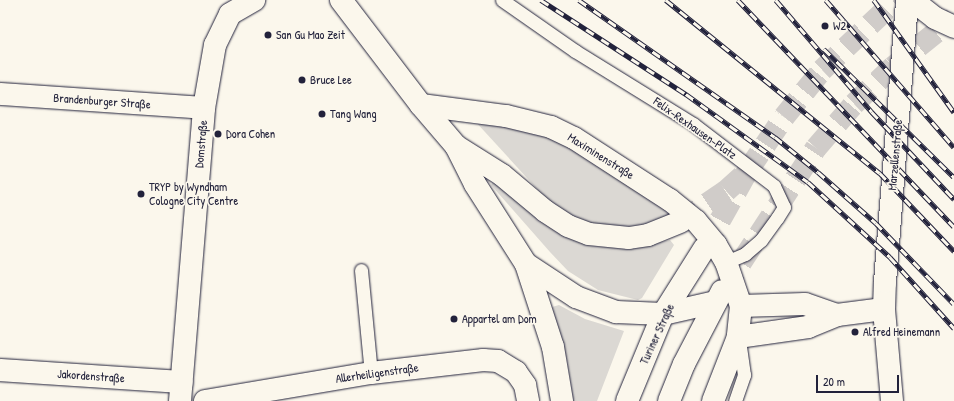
<!DOCTYPE html>
<html>
<head>
<meta charset="utf-8">
<style>
	body { margin:0 }
	#map { position:relative; width:954px; height:401px; overflow:hidden; background:#fbf7ec; font-family:"Patrick Hand",sans-serif }
	div>[style] { position:absolute }
	.green>* { inset:0; background:#dbd8d3 }
	.secondary-tunnel>* { height:22px; margin-top:-11px; transform-origin:0; background:repeating-linear-gradient(90deg,#d0ccc9 0 22px,transparent 0 33px) }
	.primary-tunnel>* { height:22px; margin-top:-11px; transform-origin:0; background:repeating-linear-gradient(90deg,#d0ccc9 0 22px,transparent 0 33px) }
	.roads { filter:drop-shadow(0 0 1px #22223b) drop-shadow(0 0 1px #22223b) }
	.service>* { height:13px; margin:-6.5px; padding:0 6.5px; transform-origin:6.5px; border-radius:6.5px; background:#fbf7ec }
	.minor>* { height:22px; margin:-11px; padding:0 11px; transform-origin:11px; border-radius:11px; background:#fbf7ec }
	.secondary>* { height:22px; margin:-11px; padding:0 11px; transform-origin:11px; border-radius:11px; background:#fbf7ec }
	.primary>* { height:22px; margin:-11px; padding:0 11px; transform-origin:11px; border-radius:11px; background:#fbf7ec }
	.rail>* { height:4.5px; margin-top:-2.25px; transform-origin:0; background:repeating-linear-gradient(90deg,#fbf7ec 0 9px,#22223b 0 18px); box-sizing:border-box; border-block:1px solid #22223b }
	.dots>* { width:11px; height:11px; translate:-50% -50%; box-sizing:border-box; border:2px solid #fbf7ec; border-radius:50% }
	span { translate:-50% -50%; white-space:nowrap; text-align:center; line-height:1.15; -webkit-text-stroke:3.5px #fbf7ec; paint-order:stroke }
	.poi-label { font-size:12px; color:#22223b }
	.left { translate:0 -50%; text-align:left }
	.street-label { font-size:12px; color:#22223b }
	.scale { position:absolute; left:816px; top:375px; width:83px; height:18px; box-sizing:border-box; border:2px solid #22223b; border-top:0; padding-left:5px; font-size:12px; line-height:14px; white-space:nowrap; color:#22223b; -webkit-text-stroke:3px #fbf7ec; paint-order:stroke }
</style>
</head>
<body>
<div id="map">
	<div class="green">
		<i style="clip-path:polygon(474px 120px,518px 129px,563px 142px,673px 216px,647px 226px,625px 229px,606px 228px,577px 219px,549px 202px)"></i>
		<i style="clip-path:polygon(494px 181px,572px 239px,591px 246px,631px 248px,670px 240px,674px 245px,642px 298px,638px 300px,598px 290px,568px 271px,550px 252px,491px 185px)"></i>
		<i style="clip-path:polygon(559px 305px,585px 319px,624px 331px,597px 401px,573px 401px,567px 360px,552px 307px)"></i>
	</div>
	<div class="secondary-tunnel">
		<i style="left:680px;top:222px;width:55px;rotate:-34deg"></i>
		<i style="left:726px;top:191px;width:28px;rotate:-42deg"></i>
	</div>
	<div class="primary-tunnel">
		<i style="left:704px;top:249px;width:88px;rotate:-60.8deg"></i>
		<i style="left:747px;top:172px;width:66px;rotate:-56.1deg"></i>
		<i style="left:784px;top:117px;width:60px;rotate:-51deg"></i>
		<i style="left:822px;top:70px;width:102px;rotate:-43.4deg"></i>
		<i style="left:723px;top:290px;width:170px;rotate:-56.8deg"></i>
		<i style="left:816px;top:148px;width:58px;rotate:-49.2deg"></i>
		<i style="left:854px;top:104px;width:54px;rotate:-43.5deg"></i>
		<i style="left:893px;top:67px;width:78px;rotate:-38.8deg"></i>
	</div>
	<div class="roads">
		<div class="service">
			<i style="left:502px;top:0;width:89px;rotate:34.9deg"></i>
			<i style="left:575px;top:51px;width:139px;rotate:31.7deg"></i>
			<i style="left:693px;top:124px;width:102px;rotate:37.4deg"></i>
			<i style="left:774px;top:186px;width:23px;rotate:65deg"></i>
			<i style="left:784px;top:207px;width:13px;rotate:122deg"></i>
			<i style="left:777px;top:218px;width:27px;rotate:126deg"></i>
			<i style="left:761px;top:240px;width:21px;rotate:139deg"></i>
			<i style="left:745px;top:254px;width:21px;rotate:157deg"></i>
			<i style="left:361px;top:270px;width:103px;rotate:84.5deg"></i>
			<i style="left:735px;top:401px;width:28px;rotate:-71deg"></i>
			<i style="left:744px;top:375px;width:35px;rotate:-98deg"></i>
		</div>
		<div class="minor">
			<i style="left:912px;top:0;width:29px;rotate:38deg"></i>
			<i style="left:935px;top:18px;width:21px;rotate:25deg"></i>
			<i style="left:0;top:94px;width:204px;rotate:3.9deg"></i>
			<i style="left:421px;top:105px;width:86px;rotate:7.4deg"></i>
			<i style="left:506px;top:116px;width:46px;rotate:13.7deg"></i>
			<i style="left:551px;top:127px;width:25px;rotate:26deg"></i>
			<i style="left:574px;top:138px;width:114px;rotate:32.9deg"></i>
			<i style="left:670px;top:200px;width:33px;rotate:39deg"></i>
			<i style="left:696px;top:221px;width:31px;rotate:50deg"></i>
			<i style="left:716px;top:245px;width:20px;rotate:60deg"></i>
			<i style="left:726px;top:262px;width:46px;rotate:71.2deg"></i>
			<i style="left:741px;top:306px;width:31px;rotate:96deg"></i>
			<i style="left:738px;top:337px;width:69px;rotate:111.3deg"></i>
			<i style="left:741px;top:306px;width:64px;rotate:-1.8deg"></i>
			<i style="left:805px;top:304px;width:34px;rotate:19deg"></i>
			<i style="left:738px;top:337px;width:71px;rotate:-8.1deg"></i>
			<i style="left:808px;top:327px;width:31px;rotate:-22deg"></i>
			<i style="left:837px;top:315px;width:47px;rotate:-7.3deg"></i>
			<i style="left:0;top:370px;width:182px;rotate:3.8deg"></i>
			<i style="left:180px;top:401px;width:294px;rotate:-85.3deg"></i>
			<i style="left:204px;top:108px;width:64px;rotate:-80.1deg"></i>
			<i style="left:215px;top:45px;width:34px;rotate:-64deg"></i>
			<i style="left:230px;top:14px;width:28px;rotate:-30deg"></i>
			<i style="left:205px;top:401px;width:168px;rotate:-9.6deg"></i>
			<i style="left:371px;top:373px;width:113px;rotate:-6.6deg"></i>
			<i style="left:483px;top:360px;width:15px;rotate:4deg"></i>
			<i style="left:498px;top:361px;width:21px;rotate:31deg"></i>
			<i style="left:516px;top:372px;width:16px;rotate:55deg"></i>
			<i style="left:525px;top:385px;width:16px;rotate:79deg"></i>
			<i style="left:892px;top:401px;width:92px;rotate:-95deg"></i>
			<i style="left:884px;top:309px;width:27px;rotate:-88deg"></i>
			<i style="left:885px;top:282px;width:283px;rotate:-85.5deg"></i>
		</div>
		<div class="secondary">
			<i style="left:341px;top:0;width:132px;rotate:52.7deg"></i>
			<i style="left:421px;top:105px;width:54px;rotate:49.5deg"></i>
			<i style="left:456px;top:146px;width:42px;rotate:63.4deg"></i>
			<i style="left:475px;top:184px;width:95px;rotate:57.5deg"></i>
			<i style="left:526px;top:264px;width:87px;rotate:72deg"></i>
			<i style="left:553px;top:347px;width:55px;rotate:80.5deg"></i>
			<i style="left:456px;top:146px;width:54px;rotate:32.2deg"></i>
			<i style="left:502px;top:175px;width:56px;rotate:39.9deg"></i>
			<i style="left:545px;top:211px;width:27px;rotate:33deg"></i>
			<i style="left:568px;top:226px;width:22px;rotate:21deg"></i>
			<i style="left:589px;top:234px;width:40px;rotate:5.7deg"></i>
			<i style="left:629px;top:238px;width:19px;rotate:-9deg"></i>
			<i style="left:648px;top:235px;width:35px;rotate:-22deg"></i>
			<i style="left:526px;top:264px;width:60px;rotate:33.4deg"></i>
			<i style="left:576px;top:297px;width:43px;rotate:20.6deg"></i>
			<i style="left:616px;top:312px;width:47px;rotate:2.4deg"></i>
			<i style="left:663px;top:314px;width:54px;rotate:-12.8deg"></i>
		</div>
		<div class="primary">
			<i style="left:627px;top:401px;width:94px;rotate:-67.5deg"></i>
			<i style="left:663px;top:314px;width:77px;rotate:-57.8deg"></i>
			<i style="left:669px;top:401px;width:40px;rotate:-68deg"></i>
			<i style="left:684px;top:364px;width:82px;rotate:-62.5deg"></i>
		</div>
	</div>
	<div class="rail">
		<i style="left:541px;top:0;width:173px;rotate:33deg"></i>
		<i style="left:686px;top:94px;width:150px;rotate:35.8deg"></i>
		<i style="left:808px;top:182px;width:111px;rotate:42.4deg"></i>
		<i style="left:890px;top:257px;width:96px;rotate:48deg"></i>
		<i style="left:579px;top:0;width:239px;rotate:35deg"></i>
		<i style="left:775px;top:137px;width:55px;rotate:39.1deg"></i>
		<i style="left:818px;top:172px;width:77px;rotate:41.3deg"></i>
		<i style="left:876px;top:223px;width:112px;rotate:46.1deg"></i>
		<i style="left:666px;top:0;width:275px;rotate:39deg"></i>
		<i style="left:880px;top:173px;width:108px;rotate:46.5deg"></i>
		<i style="left:738px;top:0;width:313px;rotate:46.4deg"></i>
		<i style="left:776px;top:0;width:148px;rotate:49.4deg"></i>
		<i style="left:872px;top:112px;width:120px;rotate:46.7deg"></i>
		<i style="left:826px;top:0;width:195px;rotate:49deg"></i>
		<i style="left:874px;top:0;width:138px;rotate:54.5deg"></i>
		<i style="left:824px;top:49px;width:182px;rotate:44.6deg"></i>
	</div>
	<div class="dots">
		<i style="left:825px;top:26px;background:#22223b"></i>
		<i style="left:268px;top:35px;background:#22223b"></i>
		<i style="left:302px;top:80px;background:#22223b"></i>
		<i style="left:322px;top:114px;background:#22223b"></i>
		<i style="left:218px;top:134px;background:#22223b"></i>
		<i style="left:141px;top:194px;background:#22223b"></i>
		<i style="left:454px;top:319px;background:#22223b"></i>
		<i style="left:855px;top:332px;background:#22223b"></i>
	</div>
	<div class="poi-label">
		<span class="left" style="left:833px;top:26px">W2</span>
		<span class="left" style="left:276px;top:35px">San Gu Mao Zeit</span>
		<span class="left" style="left:310px;top:80px">Bruce Lee</span>
		<span class="left" style="left:330px;top:114px">Tang Wang</span>
		<span class="left" style="left:226px;top:134px">Dora Cohen</span>
		<span class="left" style="left:149px;top:194px">TRYP by Wyndham<br>Cologne City Centre</span>
		<span class="left" style="left:462px;top:319px">Appartel am Dom</span>
		<span class="left" style="left:863px;top:332px">Alfred Heinemann</span>
	</div>
	<div class="street-label">
		<span style="left:102px;top:101px;rotate:4deg">Brandenburger Straße</span>
		<span style="left:695px;top:128px;rotate:35deg">Felix-Rexhausen-Platz</span>
		<span style="left:201px;top:144px;rotate:-85deg">Domstraße</span>
		<span style="left:895px;top:155px;rotate:-85deg">Marzellenstraße</span>
		<span style="left:601px;top:156px;rotate:32deg">Maximinenstraße</span>
		<span style="left:657px;top:334px;rotate:-65deg">Turiner Straße</span>
		<span style="left:377px;top:373px;rotate:-8deg">Allerheiligenstraße</span>
		<span style="left:91px;top:376px;rotate:4deg">Jakordenstraße</span>
	</div>
	<div class="scale">20 m</div>
</div>
</body>
</html>
